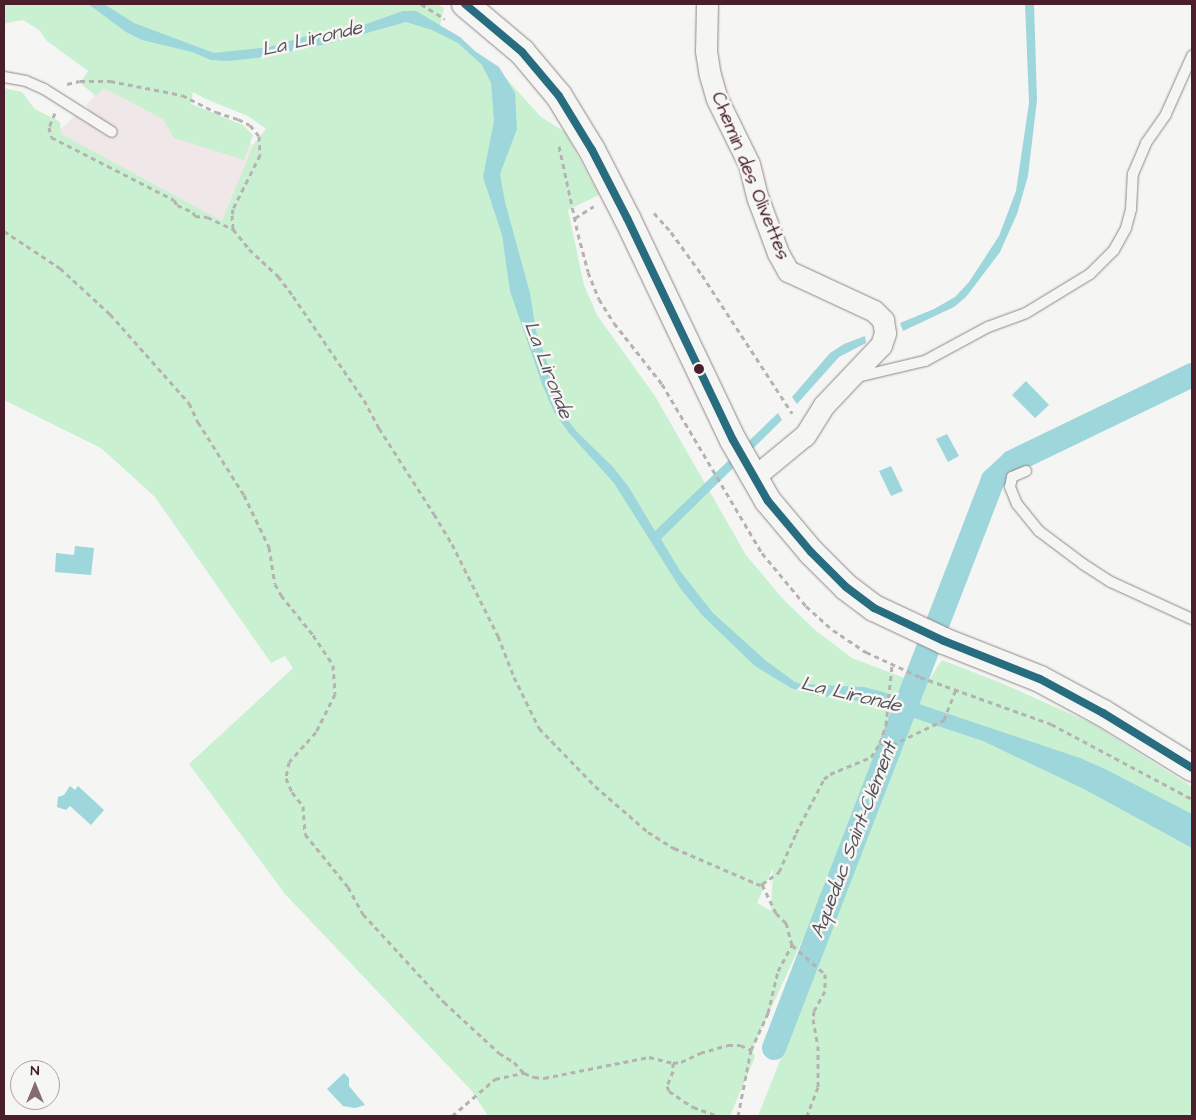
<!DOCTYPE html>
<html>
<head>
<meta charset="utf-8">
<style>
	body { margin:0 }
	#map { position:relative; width:1196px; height:1120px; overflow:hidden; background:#f5f5f3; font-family:"Architects Daughter",sans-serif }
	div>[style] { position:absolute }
	.built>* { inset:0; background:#f0e7e9 }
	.green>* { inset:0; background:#caf0d2 }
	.water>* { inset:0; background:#9dd6db }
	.canal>* { height:24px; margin:-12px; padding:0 12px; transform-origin:12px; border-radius:12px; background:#9dd6db }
	.path>* { height:3px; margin-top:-1.5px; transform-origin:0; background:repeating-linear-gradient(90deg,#b6b2b2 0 5px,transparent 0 9px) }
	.roads { filter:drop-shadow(0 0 1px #8f8788) drop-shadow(0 0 1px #8f8788) }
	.service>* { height:10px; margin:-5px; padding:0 5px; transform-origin:5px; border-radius:5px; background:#f5f5f3 }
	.minor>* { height:21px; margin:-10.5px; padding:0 10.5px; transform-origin:10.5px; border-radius:10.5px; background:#f5f5f3 }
	.tertiary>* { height:26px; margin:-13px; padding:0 13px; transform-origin:13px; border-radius:13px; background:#f5f5f3 }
	.bus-1>* { height:8px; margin:-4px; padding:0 4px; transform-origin:4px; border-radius:4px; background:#286c80 }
	.dots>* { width:14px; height:14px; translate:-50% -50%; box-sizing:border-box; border:2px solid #f6f6f2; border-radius:50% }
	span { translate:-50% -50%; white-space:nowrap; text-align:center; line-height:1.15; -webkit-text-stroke:5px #f6f6f2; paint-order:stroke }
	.street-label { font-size:19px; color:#4a1f2b }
	.water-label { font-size:20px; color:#58525d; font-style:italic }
	.frame { position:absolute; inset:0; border:5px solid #4a1f2b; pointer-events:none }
	.north { position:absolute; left:10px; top:1060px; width:50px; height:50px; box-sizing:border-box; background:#f6f6f2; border:1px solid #b1a0a2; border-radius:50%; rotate:0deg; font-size:14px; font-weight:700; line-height:20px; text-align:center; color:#4a1f2b }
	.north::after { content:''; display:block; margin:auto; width:18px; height:22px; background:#866a71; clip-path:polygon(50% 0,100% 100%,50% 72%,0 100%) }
</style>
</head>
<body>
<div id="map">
	<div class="built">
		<i style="clip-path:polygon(104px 88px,183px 106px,253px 145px,222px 222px,55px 134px,76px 115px,91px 122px,94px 117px,86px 105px)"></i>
	</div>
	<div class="green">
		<i style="clip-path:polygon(evenodd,4px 4px,436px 4px,444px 8px,440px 26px,493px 64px,541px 117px,565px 132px,599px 195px,568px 210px,584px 285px,597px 315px,655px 396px,746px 555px,784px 600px,815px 630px,852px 658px,925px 686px,942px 660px,999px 682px,1093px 724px,1192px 787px,1192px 1116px,758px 1116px,827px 942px,806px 932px,752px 1050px,755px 1057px,730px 1116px,488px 1116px,471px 1090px,285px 894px,189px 764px,293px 668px,285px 656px,271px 663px,155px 497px,101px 448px,4px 400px,4px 88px,22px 92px,35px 109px,60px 122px,61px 134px,222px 221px,253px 145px,266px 129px,248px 116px,206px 99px,193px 92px,191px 104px,243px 125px,253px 135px,244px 160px,174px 138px,163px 119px,104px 88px,96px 96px,80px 83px,88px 71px,47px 41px,39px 30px,23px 20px,6px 23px,4px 31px,4px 4px,773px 868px,771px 911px,757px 903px,773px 868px)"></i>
	</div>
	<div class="water">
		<i style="clip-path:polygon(88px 4px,104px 4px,134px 23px,214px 53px,269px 47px,321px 32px,352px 29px,403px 11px,416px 11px,460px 37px,476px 52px,499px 67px,515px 93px,517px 129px,500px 174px,505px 202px,530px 293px,536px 331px,567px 419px,577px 432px,613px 467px,628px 486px,655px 531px,778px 413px,782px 420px,661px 539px,680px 571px,713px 613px,765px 660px,795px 682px,801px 684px,864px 687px,880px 691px,1080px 758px,1105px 769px,1192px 814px,1192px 848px,1084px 789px,983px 741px,866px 702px,814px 695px,791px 688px,755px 666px,702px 615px,680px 588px,614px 483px,569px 433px,554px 412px,542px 384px,510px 291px,502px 235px,483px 177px,494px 121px,491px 83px,482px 65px,458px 43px,432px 30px,406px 22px,331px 43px,265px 57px,228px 61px,211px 60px,192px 52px,142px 40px,126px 32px)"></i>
		<i style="clip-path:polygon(1025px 4px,1034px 4px,1037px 100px,1028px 176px,1017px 214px,1000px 252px,966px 297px,954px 307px,903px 331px,900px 323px,934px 309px,955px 297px,969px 282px,999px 236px,1016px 191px,1029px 103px)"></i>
		<i style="clip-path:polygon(865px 336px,866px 343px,839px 357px,797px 404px,792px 397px,830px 353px,844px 344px)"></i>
		<i style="clip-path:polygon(1026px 381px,1049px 405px,1035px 418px,1012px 395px)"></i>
		<i style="clip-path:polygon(947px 434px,959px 456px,948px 462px,936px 439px)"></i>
		<i style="clip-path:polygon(891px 466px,903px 491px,891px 496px,879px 471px)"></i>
		<i style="clip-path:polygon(75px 546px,94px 548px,91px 575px,55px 572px,56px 553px,74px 555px)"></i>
		<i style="clip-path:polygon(70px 786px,75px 790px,78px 786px,104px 810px,91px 825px,70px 806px,66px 810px,57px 807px,58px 797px,64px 795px)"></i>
		<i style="clip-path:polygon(344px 1073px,349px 1078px,349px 1086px,365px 1105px,355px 1108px,343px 1106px,327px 1089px)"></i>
	</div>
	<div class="canal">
		<i style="left:774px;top:1048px;width:609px;rotate:-68.92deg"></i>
		<i style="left:993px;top:480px;width:26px;rotate:-43deg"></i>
		<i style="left:1012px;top:462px;width:200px;rotate:-25.8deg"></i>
	</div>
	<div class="path">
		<i style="left:421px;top:4px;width:28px;rotate:32deg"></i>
		<i style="left:67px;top:84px;width:13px;rotate:-13deg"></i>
		<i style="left:80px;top:81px;width:30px"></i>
		<i style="left:110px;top:81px;width:73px;rotate:11deg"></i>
		<i style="left:182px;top:95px;width:38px;rotate:27deg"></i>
		<i style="left:216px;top:112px;width:23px;rotate:18deg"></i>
		<i style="left:238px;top:119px;width:13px;rotate:27deg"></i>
		<i style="left:250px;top:125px;width:14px;rotate:51deg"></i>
		<i style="left:259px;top:136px;width:19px;rotate:87deg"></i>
		<i style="left:260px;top:155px;width:60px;rotate:116.6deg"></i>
		<i style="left:233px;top:209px;width:6px;rotate:99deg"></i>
		<i style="left:232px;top:215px;width:14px;rotate:86deg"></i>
		<i style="left:233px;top:229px;width:26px;rotate:51deg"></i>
		<i style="left:249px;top:249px;width:40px;rotate:43deg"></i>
		<i style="left:278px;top:276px;width:25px;rotate:53deg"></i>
		<i style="left:293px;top:296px;width:126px;rotate:55.7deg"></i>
		<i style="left:364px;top:400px;width:32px;rotate:62deg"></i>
		<i style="left:379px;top:428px;width:102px;rotate:57.4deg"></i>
		<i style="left:434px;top:514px;width:35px;rotate:59deg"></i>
		<i style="left:452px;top:544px;width:103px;rotate:63.4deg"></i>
		<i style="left:498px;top:636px;width:44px;rotate:68.7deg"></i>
		<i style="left:514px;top:677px;width:57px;rotate:63.9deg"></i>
		<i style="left:539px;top:728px;width:81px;rotate:46deg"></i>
		<i style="left:595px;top:786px;width:70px;rotate:41deg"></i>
		<i style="left:648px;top:832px;width:31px;rotate:32deg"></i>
		<i style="left:674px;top:848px;width:94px;rotate:23.3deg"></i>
		<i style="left:760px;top:885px;width:2px;rotate:-27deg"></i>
		<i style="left:55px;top:113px;width:15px;rotate:113deg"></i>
		<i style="left:49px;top:127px;width:10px;rotate:79deg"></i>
		<i style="left:51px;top:137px;width:138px;rotate:27.1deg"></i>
		<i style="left:174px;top:200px;width:6px;rotate:59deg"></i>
		<i style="left:177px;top:205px;width:17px;rotate:24deg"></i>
		<i style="left:193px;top:212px;width:4px;rotate:63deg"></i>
		<i style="left:195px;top:216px;width:12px;rotate:5deg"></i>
		<i style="left:207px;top:217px;width:29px;rotate:25deg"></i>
		<i style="left:559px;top:146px;width:90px;rotate:77.8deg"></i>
		<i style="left:578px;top:234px;width:39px;rotate:75deg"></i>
		<i style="left:588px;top:272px;width:29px;rotate:68deg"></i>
		<i style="left:599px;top:299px;width:28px;rotate:58deg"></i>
		<i style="left:614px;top:323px;width:78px;rotate:51.8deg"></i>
		<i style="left:662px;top:384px;width:196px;rotate:59.4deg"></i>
		<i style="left:762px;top:553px;width:69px;rotate:50.3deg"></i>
		<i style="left:806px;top:606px;width:36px;rotate:42deg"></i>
		<i style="left:833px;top:630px;width:40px;rotate:34deg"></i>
		<i style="left:866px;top:652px;width:60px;rotate:24.8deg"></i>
		<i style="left:920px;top:677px;width:139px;rotate:19.7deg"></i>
		<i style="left:1051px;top:724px;width:160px;rotate:28deg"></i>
		<i style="left:654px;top:213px;width:25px;rotate:48deg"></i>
		<i style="left:671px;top:232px;width:53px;rotate:54.2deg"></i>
		<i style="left:702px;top:275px;width:165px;rotate:56.9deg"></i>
		<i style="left:575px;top:218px;width:22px;rotate:-32deg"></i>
		<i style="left:4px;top:231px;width:67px;rotate:33.5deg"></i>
		<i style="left:60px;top:268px;width:68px;rotate:42.6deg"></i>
		<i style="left:110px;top:314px;width:119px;rotate:48.4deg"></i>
		<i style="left:189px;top:403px;width:21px;rotate:65deg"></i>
		<i style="left:198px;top:422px;width:86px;rotate:57.8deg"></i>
		<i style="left:244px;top:495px;width:58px;rotate:64.3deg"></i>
		<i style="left:269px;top:547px;width:37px;rotate:81deg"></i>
		<i style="left:275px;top:584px;width:13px;rotate:61deg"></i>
		<i style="left:281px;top:595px;width:51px;rotate:51.3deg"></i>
		<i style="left:313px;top:635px;width:36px;rotate:56deg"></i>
		<i style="left:333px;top:665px;width:29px;rotate:86deg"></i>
		<i style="left:335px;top:694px;width:42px;rotate:116.6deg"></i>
		<i style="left:316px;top:732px;width:40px;rotate:132deg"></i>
		<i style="left:289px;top:762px;width:16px;rotate:101deg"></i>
		<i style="left:286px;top:778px;width:15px;rotate:67deg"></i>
		<i style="left:292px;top:792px;width:18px;rotate:52deg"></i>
		<i style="left:303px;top:806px;width:28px;rotate:86deg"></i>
		<i style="left:305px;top:834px;width:68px;rotate:50.9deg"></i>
		<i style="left:348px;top:887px;width:31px;rotate:61deg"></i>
		<i style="left:363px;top:914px;width:120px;rotate:47.4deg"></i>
		<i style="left:444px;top:1002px;width:75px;rotate:42.8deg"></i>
		<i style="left:499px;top:1053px;width:17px;rotate:31deg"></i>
		<i style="left:514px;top:1062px;width:15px;rotate:48deg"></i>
		<i style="left:524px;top:1073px;width:11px;rotate:22deg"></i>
		<i style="left:534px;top:1077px;width:10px;rotate:6deg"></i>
		<i style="left:544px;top:1078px;width:107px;rotate:-11.3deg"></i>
		<i style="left:649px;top:1057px;width:25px;rotate:14deg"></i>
		<i style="left:673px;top:1063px;width:8px;rotate:-7deg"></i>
		<i style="left:681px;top:1062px;width:21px;rotate:-25deg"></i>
		<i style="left:700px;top:1053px;width:29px;rotate:-16deg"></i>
		<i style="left:728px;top:1045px;width:12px"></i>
		<i style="left:740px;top:1045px;width:12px;rotate:24deg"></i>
		<i style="left:880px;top:743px;width:19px;rotate:-72deg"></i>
		<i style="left:886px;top:725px;width:60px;rotate:-84.3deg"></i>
		<i style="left:762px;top:884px;width:21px;rotate:-35deg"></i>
		<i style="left:779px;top:872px;width:43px;rotate:-66.4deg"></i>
		<i style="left:796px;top:833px;width:61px;rotate:-62.6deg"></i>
		<i style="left:824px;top:779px;width:8px;rotate:-40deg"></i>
		<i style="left:830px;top:774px;width:44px;rotate:-22.5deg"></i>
		<i style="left:871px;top:757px;width:17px;rotate:-57deg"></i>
		<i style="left:880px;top:743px;width:12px;rotate:9deg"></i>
		<i style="left:892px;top:745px;width:58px;rotate:-25.7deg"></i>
		<i style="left:944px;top:720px;width:33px;rotate:-69deg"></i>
		<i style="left:792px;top:945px;width:44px;rotate:41.3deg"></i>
		<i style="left:825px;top:974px;width:17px;rotate:90deg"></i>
		<i style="left:825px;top:991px;width:23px;rotate:119deg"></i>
		<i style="left:814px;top:1011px;width:8px;rotate:97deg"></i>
		<i style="left:813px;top:1019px;width:27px;rotate:80deg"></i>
		<i style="left:818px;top:1046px;width:41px;rotate:90deg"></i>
		<i style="left:818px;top:1087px;width:31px;rotate:111deg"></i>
		<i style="left:673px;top:1063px;width:8px;rotate:90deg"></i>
		<i style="left:673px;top:1071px;width:16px;rotate:112deg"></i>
		<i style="left:667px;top:1086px;width:5px;rotate:68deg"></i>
		<i style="left:669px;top:1091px;width:29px;rotate:34deg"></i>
		<i style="left:693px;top:1107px;width:27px;rotate:20deg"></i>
		<i style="left:452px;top:1116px;width:57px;rotate:-40.7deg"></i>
		<i style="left:495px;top:1079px;width:30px;rotate:-12deg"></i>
		<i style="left:738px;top:1116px;width:67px;rotate:-78.9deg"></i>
		<i style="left:751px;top:1050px;width:41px;rotate:-65.3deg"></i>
		<i style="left:768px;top:1013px;width:43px;rotate:-76.6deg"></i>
		<i style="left:778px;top:971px;width:30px;rotate:-62deg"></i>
		<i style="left:792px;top:945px;width:23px;rotate:-105deg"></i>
		<i style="left:786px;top:923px;width:14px;rotate:-135deg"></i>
		<i style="left:776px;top:913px;width:32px;rotate:-116deg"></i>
	</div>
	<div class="roads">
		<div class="service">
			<i style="left:4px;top:77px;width:22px;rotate:10deg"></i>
			<i style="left:26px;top:81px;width:20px;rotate:24deg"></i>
			<i style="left:44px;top:89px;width:80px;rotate:32.3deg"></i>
			<i style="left:853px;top:378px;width:74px;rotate:-13.3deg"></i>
			<i style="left:925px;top:361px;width:72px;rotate:-28.4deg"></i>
			<i style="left:988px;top:327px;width:40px;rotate:-20.2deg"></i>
			<i style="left:1026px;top:313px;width:75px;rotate:-31.4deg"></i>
			<i style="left:1090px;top:274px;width:34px;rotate:-45deg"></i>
			<i style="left:1114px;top:250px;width:25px;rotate:-61deg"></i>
			<i style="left:1126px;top:228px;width:20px;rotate:-75deg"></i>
			<i style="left:1131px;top:209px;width:35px;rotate:-87deg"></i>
			<i style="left:1133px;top:174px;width:34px;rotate:-67deg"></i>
			<i style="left:1146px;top:143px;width:35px;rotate:-55deg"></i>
			<i style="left:1166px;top:114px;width:64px;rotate:-65.9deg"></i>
			<i style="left:1026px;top:471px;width:15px;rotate:157deg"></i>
			<i style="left:1012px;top:477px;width:10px;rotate:101deg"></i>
			<i style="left:1010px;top:487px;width:18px;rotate:68deg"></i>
			<i style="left:1017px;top:504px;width:35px;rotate:51deg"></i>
			<i style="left:1039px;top:531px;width:55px;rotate:36.9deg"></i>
			<i style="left:1083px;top:564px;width:33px;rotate:33deg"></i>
			<i style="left:1111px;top:582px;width:89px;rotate:24.6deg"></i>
		</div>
		<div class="minor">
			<i style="left:707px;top:4px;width:47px;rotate:91.2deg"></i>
			<i style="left:706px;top:51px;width:24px;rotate:81deg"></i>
			<i style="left:710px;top:75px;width:25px;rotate:74deg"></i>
			<i style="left:717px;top:99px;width:72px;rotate:63.8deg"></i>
			<i style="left:749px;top:164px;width:36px;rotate:76deg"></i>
			<i style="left:758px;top:199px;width:58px;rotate:69.7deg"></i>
			<i style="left:778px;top:253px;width:21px;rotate:61deg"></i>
			<i style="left:788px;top:271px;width:95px;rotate:24.9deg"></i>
			<i style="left:874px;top:311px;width:13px;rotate:45deg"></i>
			<i style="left:883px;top:320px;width:13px;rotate:81deg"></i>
			<i style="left:885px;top:333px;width:13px;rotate:108deg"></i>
			<i style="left:881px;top:345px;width:83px;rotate:133.5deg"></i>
			<i style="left:824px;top:405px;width:36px;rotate:122deg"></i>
			<i style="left:805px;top:435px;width:66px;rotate:140.5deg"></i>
		</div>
		<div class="tertiary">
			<i style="left:465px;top:4px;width:75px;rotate:40.1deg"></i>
			<i style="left:522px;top:52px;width:57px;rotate:49.9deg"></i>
			<i style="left:559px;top:96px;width:63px;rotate:58.6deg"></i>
			<i style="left:592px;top:150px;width:76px;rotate:62.8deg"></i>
			<i style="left:627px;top:218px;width:246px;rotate:64.5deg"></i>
			<i style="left:733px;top:440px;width:70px;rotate:60.2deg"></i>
			<i style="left:768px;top:501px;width:67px;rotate:49.9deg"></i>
			<i style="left:811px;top:552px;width:49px;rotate:45deg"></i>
			<i style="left:846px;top:587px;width:35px;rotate:37deg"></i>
			<i style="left:874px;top:608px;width:77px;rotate:25.2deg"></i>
			<i style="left:944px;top:641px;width:103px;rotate:21.6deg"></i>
			<i style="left:1040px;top:679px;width:72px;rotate:28.4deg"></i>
			<i style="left:1103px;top:713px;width:105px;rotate:31.7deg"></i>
		</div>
	</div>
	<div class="bus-1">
		<i style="left:465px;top:4px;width:75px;rotate:40.1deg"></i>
		<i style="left:522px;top:52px;width:57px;rotate:49.9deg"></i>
		<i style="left:559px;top:96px;width:63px;rotate:58.6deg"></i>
		<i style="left:592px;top:150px;width:76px;rotate:62.8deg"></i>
		<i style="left:627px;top:218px;width:246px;rotate:64.5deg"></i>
		<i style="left:733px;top:440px;width:70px;rotate:60.2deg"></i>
		<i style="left:768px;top:501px;width:67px;rotate:49.9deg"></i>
		<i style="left:811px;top:552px;width:49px;rotate:45deg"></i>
		<i style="left:846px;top:587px;width:35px;rotate:37deg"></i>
		<i style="left:874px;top:608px;width:77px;rotate:25.2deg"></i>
		<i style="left:944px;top:641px;width:103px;rotate:21.6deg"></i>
		<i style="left:1040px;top:679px;width:72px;rotate:28.4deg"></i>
		<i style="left:1103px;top:713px;width:105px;rotate:31.7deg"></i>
	</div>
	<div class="dots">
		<i style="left:699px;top:369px;background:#4a1f2b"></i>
	</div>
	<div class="street-label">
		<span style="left:750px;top:176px;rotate:68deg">Chemin des Olivettes</span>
	</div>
	<div class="water-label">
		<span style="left:312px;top:39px;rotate:-13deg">La Lironde</span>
		<span style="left:548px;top:370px;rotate:69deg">La Lironde</span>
		<span style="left:851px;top:695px;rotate:13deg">La Lironde</span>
		<span style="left:854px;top:840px;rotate:-69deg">Aqueduc Saint-Clément</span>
	</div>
	<div class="frame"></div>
	<div class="north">N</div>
</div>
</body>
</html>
